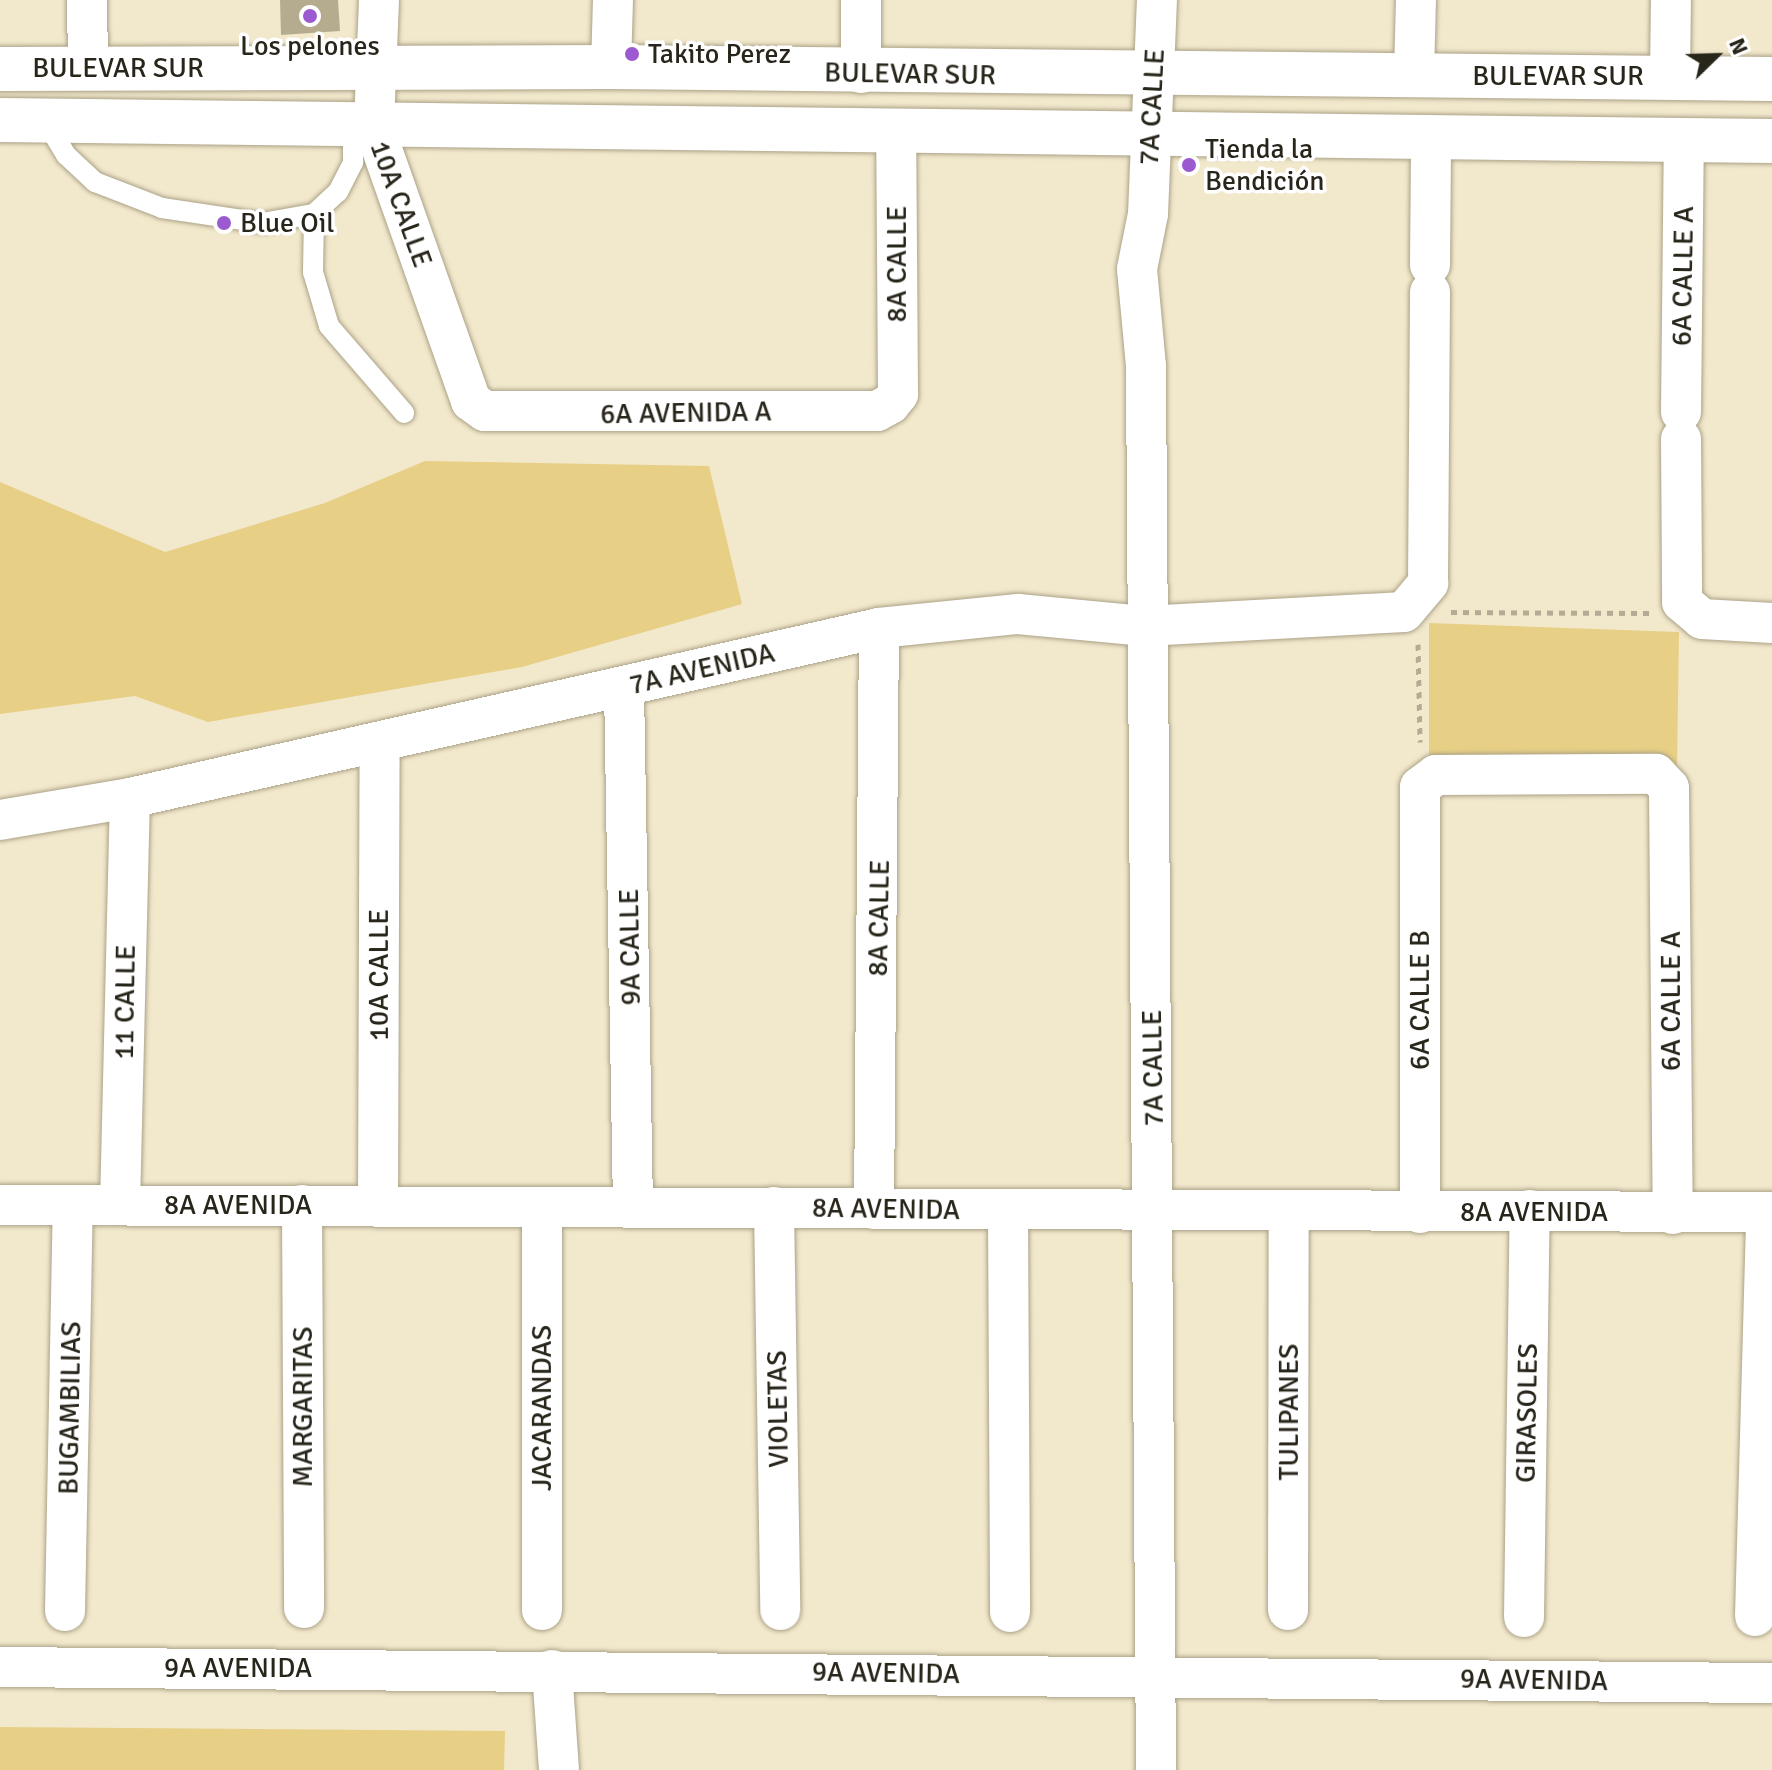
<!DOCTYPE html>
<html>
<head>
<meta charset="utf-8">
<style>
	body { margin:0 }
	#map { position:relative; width:1772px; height:1770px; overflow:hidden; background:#f2e8cc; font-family:Signika,sans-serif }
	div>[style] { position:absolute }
	.green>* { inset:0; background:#e7cf85 }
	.building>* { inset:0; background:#b5ac90 }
	.path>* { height:5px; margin-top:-2.5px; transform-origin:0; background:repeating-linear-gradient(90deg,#b3ab94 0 6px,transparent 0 12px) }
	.roads { filter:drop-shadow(0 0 2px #aba287) drop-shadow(0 0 2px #aba287) }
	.service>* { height:20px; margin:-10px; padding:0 10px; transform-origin:10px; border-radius:10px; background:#fff }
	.minor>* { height:40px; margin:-20px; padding:0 20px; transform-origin:20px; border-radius:20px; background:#fff }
	.secondary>* { height:44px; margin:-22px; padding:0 22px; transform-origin:22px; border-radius:22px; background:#fff }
	.dots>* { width:22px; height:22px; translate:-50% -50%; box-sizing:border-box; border:4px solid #fff; border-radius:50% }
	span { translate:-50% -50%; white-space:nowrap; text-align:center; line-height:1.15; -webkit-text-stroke:7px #fff; paint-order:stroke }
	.poi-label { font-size:28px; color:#28251a }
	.left { translate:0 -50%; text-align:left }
	.street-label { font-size:28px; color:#28251a }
	.north { position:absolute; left:1676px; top:16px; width:80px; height:80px; -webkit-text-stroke:6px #fff; paint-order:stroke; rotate:67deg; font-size:22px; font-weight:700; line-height:32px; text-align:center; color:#28251a }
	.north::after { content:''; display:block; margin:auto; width:28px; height:36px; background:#28251a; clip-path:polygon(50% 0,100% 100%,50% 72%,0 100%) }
</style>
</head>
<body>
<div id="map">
	<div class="green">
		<i style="clip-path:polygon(425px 461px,709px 466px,742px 604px,522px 667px,208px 722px,135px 696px,0 714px,0 482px,165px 552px,325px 503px)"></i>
		<i style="clip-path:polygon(1429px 623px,1679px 632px,1677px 768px,1429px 769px)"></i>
		<i style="clip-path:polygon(0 1727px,505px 1731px,504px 1770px,0 1770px)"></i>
	</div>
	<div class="building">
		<i style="clip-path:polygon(280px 0,338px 0,340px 31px,281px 35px)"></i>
	</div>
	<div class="path">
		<i style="left:1451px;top:612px;width:198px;rotate:0.3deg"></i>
		<i style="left:1418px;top:644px;width:98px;rotate:88.8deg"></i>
	</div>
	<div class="roads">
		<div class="service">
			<i style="left:45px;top:120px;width:41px;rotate:59deg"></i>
			<i style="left:66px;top:155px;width:40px;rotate:43deg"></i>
			<i style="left:95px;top:182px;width:72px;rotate:21.2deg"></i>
			<i style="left:162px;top:208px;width:101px;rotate:8.5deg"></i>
			<i style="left:262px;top:223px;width:53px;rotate:-9.8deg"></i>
			<i style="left:314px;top:214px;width:33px;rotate:-43deg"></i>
			<i style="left:338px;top:192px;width:34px;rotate:-63deg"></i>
			<i style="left:353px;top:162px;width:35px;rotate:-90deg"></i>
			<i style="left:314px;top:214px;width:58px;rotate:91deg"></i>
			<i style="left:313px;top:272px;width:56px;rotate:73.5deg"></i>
			<i style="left:329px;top:326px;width:115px;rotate:49.2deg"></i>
		</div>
		<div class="minor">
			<i style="left:87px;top:0;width:67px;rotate:89.1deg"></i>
			<i style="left:379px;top:0;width:127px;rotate:92.3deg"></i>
			<i style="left:374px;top:127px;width:291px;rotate:70.5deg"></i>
			<i style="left:471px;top:401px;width:17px;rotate:36deg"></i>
			<i style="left:485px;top:411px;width:392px"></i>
			<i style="left:877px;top:411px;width:15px;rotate:-28deg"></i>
			<i style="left:890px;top:404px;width:13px;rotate:-51deg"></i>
			<i style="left:898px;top:394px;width:260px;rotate:-90.4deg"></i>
			<i style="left:611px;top:67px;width:67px;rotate:-88.3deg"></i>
			<i style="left:861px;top:73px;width:73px;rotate:-90deg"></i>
			<i style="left:1414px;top:75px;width:75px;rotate:-88.5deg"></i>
			<i style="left:1670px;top:77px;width:77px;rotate:-89.3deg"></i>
			<i style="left:1430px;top:265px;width:126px;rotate:-89.5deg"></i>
			<i style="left:1681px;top:412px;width:271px;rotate:-89.4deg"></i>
			<i style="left:1681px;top:439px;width:163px;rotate:89.6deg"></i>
			<i style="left:1682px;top:602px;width:26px;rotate:40deg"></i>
			<i style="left:1702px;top:619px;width:70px;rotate:3.3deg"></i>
			<i style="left:624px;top:687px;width:520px;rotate:89.01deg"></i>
			<i style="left:0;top:820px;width:132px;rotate:-9.6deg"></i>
			<i style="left:130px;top:798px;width:768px;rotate:-12.79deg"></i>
			<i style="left:879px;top:628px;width:140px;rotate:-5.8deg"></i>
			<i style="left:1018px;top:614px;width:128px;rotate:5.4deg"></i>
			<i style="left:1145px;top:626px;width:259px;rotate:-3.1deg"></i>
			<i style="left:1404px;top:612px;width:38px;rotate:-50deg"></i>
			<i style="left:1428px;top:583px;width:291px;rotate:-89.6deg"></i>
			<i style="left:0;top:1205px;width:1772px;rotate:0.23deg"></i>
			<i style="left:120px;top:1205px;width:407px;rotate:-88.6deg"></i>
			<i style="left:302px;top:1205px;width:403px;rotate:89.7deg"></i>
			<i style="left:378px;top:1207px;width:464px;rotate:-89.8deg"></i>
			<i style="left:542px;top:1207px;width:403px;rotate:90deg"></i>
			<i style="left:774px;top:1207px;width:403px;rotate:89.1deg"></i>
			<i style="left:874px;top:1209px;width:581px;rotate:-89.51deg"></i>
			<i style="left:1008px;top:1211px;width:401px;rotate:89.7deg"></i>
			<i style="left:1420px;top:1213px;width:426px;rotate:-90deg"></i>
			<i style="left:1420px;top:787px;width:20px;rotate:-37deg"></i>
			<i style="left:1436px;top:775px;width:220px;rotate:-0.3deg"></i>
			<i style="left:1656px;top:774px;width:19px;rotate:47deg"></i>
			<i style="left:1669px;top:788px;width:426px;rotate:89.5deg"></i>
			<i style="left:1288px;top:1610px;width:396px;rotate:-89.9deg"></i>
			<i style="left:65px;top:1611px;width:406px;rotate:-88.9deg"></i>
			<i style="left:1755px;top:1616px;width:404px;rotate:-88.4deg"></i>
			<i style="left:1524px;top:1617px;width:407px;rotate:-89.2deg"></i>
			<i style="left:0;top:1667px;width:1772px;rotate:0.52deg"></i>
			<i style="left:552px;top:1670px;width:100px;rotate:86deg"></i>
			<i style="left:1156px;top:1770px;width:1404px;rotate:-90.41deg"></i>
			<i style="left:1146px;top:366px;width:97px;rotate:-95.3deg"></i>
			<i style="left:1137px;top:269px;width:56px;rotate:-78.7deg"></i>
			<i style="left:1148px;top:214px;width:214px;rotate:-87.6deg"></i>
		</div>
		<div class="secondary">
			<i style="left:0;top:69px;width:611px;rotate:-0.19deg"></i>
			<i style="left:611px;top:67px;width:1161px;rotate:0.59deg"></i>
			<i style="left:0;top:120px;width:1772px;rotate:0.68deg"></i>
		</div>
	</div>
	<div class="dots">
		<i style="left:310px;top:16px;background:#9c5ad0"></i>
		<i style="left:632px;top:54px;background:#9c5ad0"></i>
		<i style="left:1189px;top:165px;background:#9c5ad0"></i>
		<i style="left:224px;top:223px;background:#9c5ad0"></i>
	</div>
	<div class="poi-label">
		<span style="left:310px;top:46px">Los pelones</span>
		<span class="left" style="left:648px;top:54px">Takito Perez</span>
		<span class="left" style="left:1205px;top:165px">Tienda la<br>Bendición</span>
		<span class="left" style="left:240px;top:223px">Blue Oil</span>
	</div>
	<div class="street-label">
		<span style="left:118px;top:68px">BULEVAR SUR</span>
		<span style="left:910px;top:74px;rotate:1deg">BULEVAR SUR</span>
		<span style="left:1558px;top:76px">BULEVAR SUR</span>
		<span style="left:1152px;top:107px;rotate:-87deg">7A CALLE</span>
		<span style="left:401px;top:204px;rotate:70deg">10A CALLE</span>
		<span style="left:897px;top:264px;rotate:-90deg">8A CALLE</span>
		<span style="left:1683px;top:276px;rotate:-89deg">6A CALLE A</span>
		<span style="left:686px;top:413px;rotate:-1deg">6A AVENIDA A</span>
		<span style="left:702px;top:669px;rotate:-13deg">7A AVENIDA</span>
		<span style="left:879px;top:918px;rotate:-89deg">8A CALLE</span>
		<span style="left:630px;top:947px;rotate:-91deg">9A CALLE</span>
		<span style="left:379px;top:975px;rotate:-90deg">10A CALLE</span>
		<span style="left:1420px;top:1000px;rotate:-90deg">6A CALLE B</span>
		<span style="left:1671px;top:1001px;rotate:-90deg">6A CALLE A</span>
		<span style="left:125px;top:1002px;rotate:-89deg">11 CALLE</span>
		<span style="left:1153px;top:1068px;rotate:-91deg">7A CALLE</span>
		<span style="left:238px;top:1205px">8A AVENIDA</span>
		<span style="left:886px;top:1209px;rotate:1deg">8A AVENIDA</span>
		<span style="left:1534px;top:1212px">8A AVENIDA</span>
		<span style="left:303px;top:1407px;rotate:-90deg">MARGARITAS</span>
		<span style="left:70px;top:1408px;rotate:-89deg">BUGAMBILIAS</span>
		<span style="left:542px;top:1408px;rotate:-90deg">JACARANDAS</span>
		<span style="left:778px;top:1409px;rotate:-91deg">VIOLETAS</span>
		<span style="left:1289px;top:1412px;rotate:-90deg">TULIPANES</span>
		<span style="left:1527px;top:1413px;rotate:-89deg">GIRASOLES</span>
		<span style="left:238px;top:1668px">9A AVENIDA</span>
		<span style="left:886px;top:1673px;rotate:1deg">9A AVENIDA</span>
		<span style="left:1534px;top:1680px;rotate:1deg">9A AVENIDA</span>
	</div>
	<div class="north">N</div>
</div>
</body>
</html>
